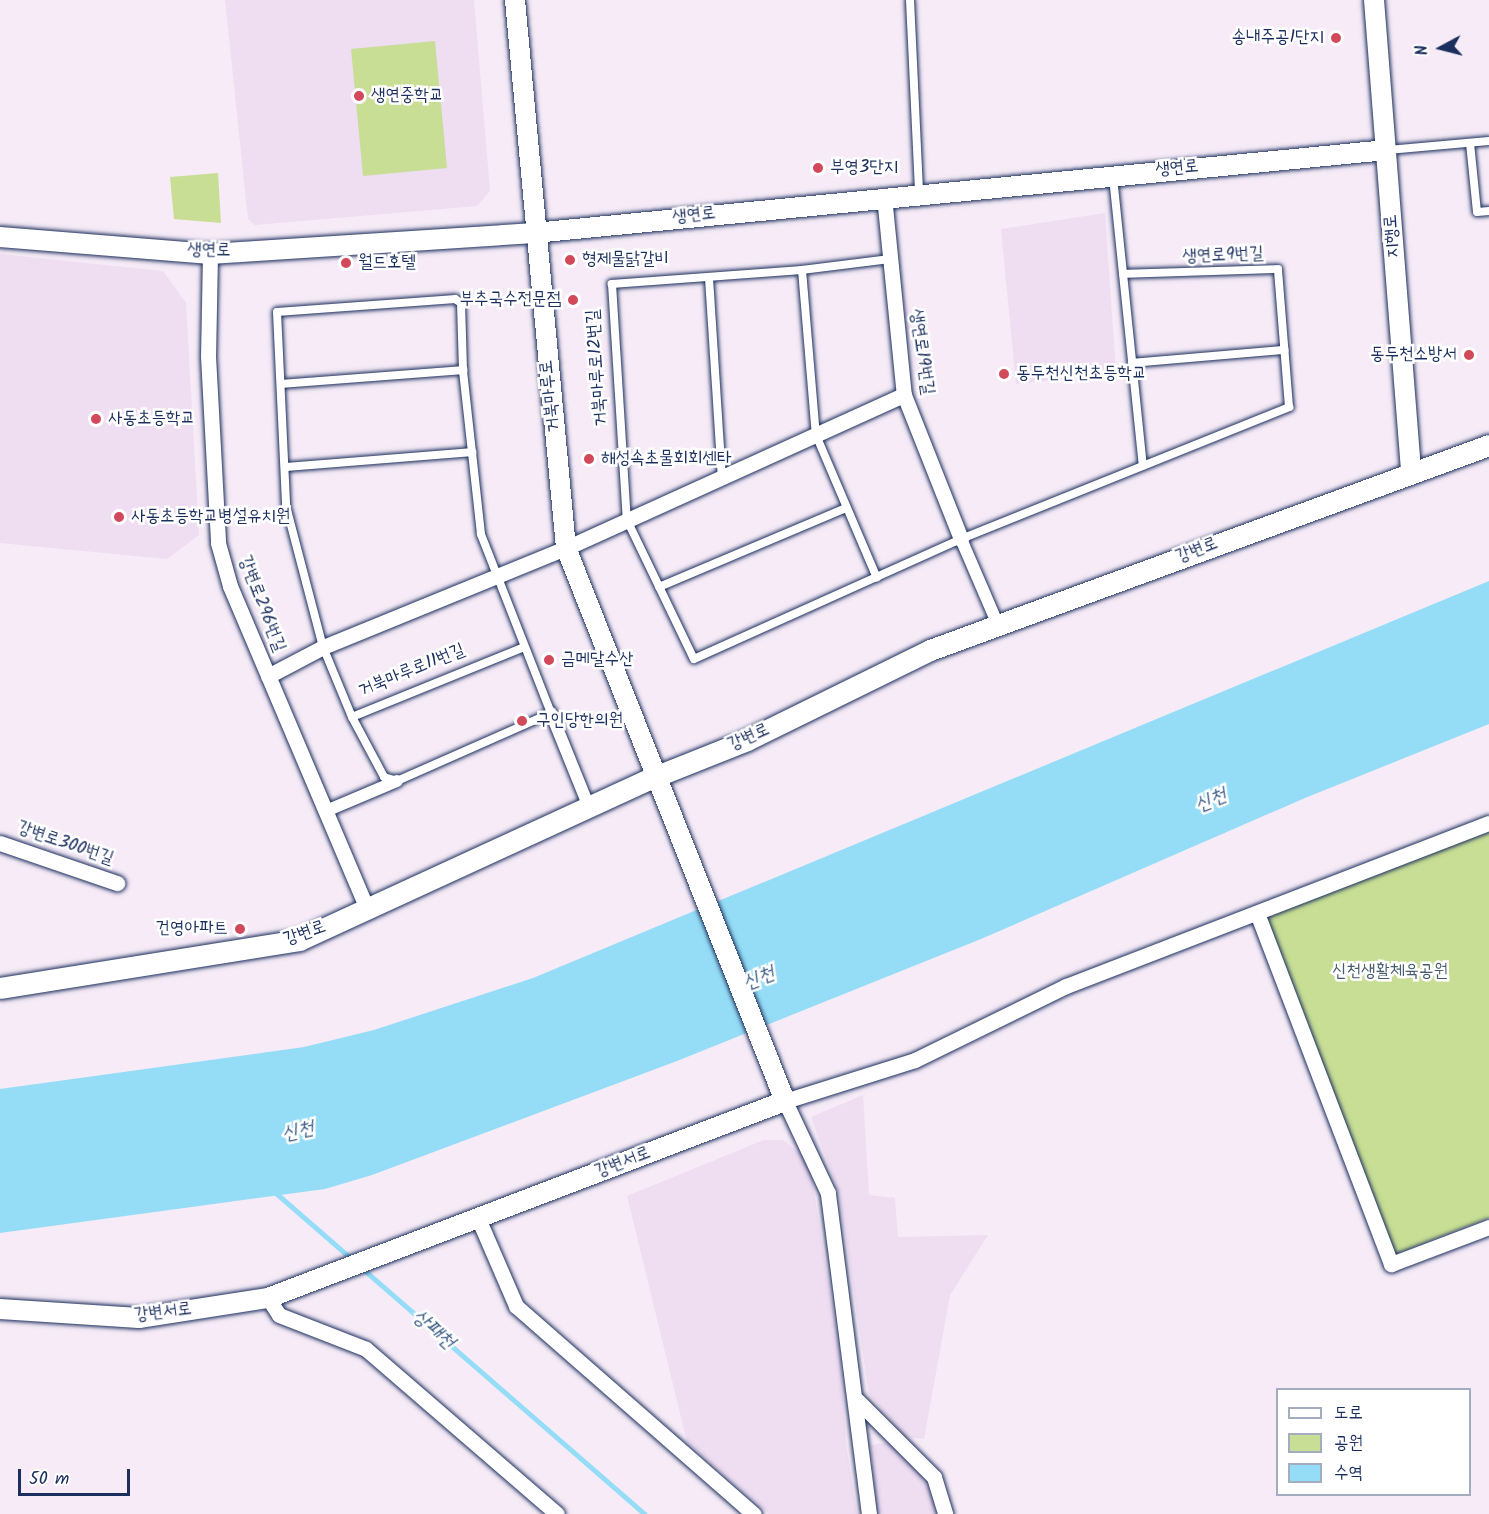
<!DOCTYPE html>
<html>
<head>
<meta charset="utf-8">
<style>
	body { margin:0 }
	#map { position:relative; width:1489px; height:1514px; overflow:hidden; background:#f6ebf7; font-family:Kalam,"Poor Story",sans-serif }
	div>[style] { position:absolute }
	.built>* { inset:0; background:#efddf2 }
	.green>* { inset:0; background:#c8de94 }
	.water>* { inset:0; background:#95ddf7 }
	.stream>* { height:4.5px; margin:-2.25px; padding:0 2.25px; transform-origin:2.25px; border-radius:2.25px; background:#95ddf7 }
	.roads { filter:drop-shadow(0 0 2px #1b2f5e) drop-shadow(0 0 2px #1b2f5e) }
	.service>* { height:8px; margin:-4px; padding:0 4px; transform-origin:4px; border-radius:4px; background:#fff }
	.pedestrian>* { height:12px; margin:-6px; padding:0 6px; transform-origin:6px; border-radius:6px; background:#fff }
	.minor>* { height:15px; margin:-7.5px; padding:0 7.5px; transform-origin:7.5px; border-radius:7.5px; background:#fff }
	.tertiary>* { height:20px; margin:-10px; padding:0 10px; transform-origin:10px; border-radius:10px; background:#fff }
	.secondary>* { height:21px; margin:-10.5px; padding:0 10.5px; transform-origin:10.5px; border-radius:10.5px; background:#fff }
	.dots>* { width:16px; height:16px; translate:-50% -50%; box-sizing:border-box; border:3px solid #fff; border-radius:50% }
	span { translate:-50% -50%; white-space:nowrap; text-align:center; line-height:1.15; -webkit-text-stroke:5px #fff; paint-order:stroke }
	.poi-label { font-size:18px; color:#1b2f5e }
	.right { translate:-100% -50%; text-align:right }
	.left { translate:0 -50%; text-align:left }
	.street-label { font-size:18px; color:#1b2f5e }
	.park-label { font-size:18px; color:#465b6c }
	.water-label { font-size:20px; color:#3a5a84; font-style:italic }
	.legend { position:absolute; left:1276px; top:1388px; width:195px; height:108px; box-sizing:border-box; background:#fff; border:2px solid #a4acbf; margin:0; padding:8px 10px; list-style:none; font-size:18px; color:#1b2f5e }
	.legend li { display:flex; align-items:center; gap:12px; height:30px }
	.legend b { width:30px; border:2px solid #a4acbf }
	.north { position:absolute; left:1411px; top:18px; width:60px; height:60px; -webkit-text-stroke:4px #fff; paint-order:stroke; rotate:263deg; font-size:16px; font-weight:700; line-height:24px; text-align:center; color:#1b2f5e }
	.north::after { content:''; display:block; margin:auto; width:21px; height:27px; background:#1b2f5e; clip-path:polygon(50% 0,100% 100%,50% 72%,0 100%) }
	.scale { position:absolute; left:18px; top:1469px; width:112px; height:27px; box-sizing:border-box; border:3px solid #1b2f5e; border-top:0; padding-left:8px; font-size:18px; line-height:21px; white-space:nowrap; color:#1b2f5e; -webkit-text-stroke:4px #fff; paint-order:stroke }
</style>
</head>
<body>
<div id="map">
	<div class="built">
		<i style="clip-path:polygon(225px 0,474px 0,490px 191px,477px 206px,255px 225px,248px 219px)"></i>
		<i style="clip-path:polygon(1105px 213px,1116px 373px,1016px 384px,1001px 229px)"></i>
		<i style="clip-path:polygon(0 254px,163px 271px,186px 303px,199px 535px,167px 559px,0 543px)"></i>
		<i style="clip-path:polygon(863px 1095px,869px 1195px,895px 1198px,898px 1237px,988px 1235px,950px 1295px,924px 1439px,906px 1437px,869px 1394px,839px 1193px,811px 1117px)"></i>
		<i style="clip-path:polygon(764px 1140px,783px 1140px,809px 1161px,840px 1353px,846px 1444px,857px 1514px,769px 1514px,687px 1442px,627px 1196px)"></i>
		<i style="clip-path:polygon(889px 1442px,926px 1481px,937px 1514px,877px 1514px,871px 1445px)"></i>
	</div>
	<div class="green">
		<i style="clip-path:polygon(435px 41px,447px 168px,363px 176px,351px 49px)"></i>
		<i style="clip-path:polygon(218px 173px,221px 223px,174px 219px,170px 177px)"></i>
		<i style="clip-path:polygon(1489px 827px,1489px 1218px,1391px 1256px,1262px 914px)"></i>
	</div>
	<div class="water">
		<i style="clip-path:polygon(1489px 581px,1489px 724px,1305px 798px,981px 939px,677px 1061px,372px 1175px,325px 1189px,0 1233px,0 1089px,304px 1047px,374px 1030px,533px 978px)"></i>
	</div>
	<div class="stream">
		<i style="left:276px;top:1193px;width:102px;rotate:41deg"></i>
		<i style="left:362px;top:1268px;width:375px;rotate:41deg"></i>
	</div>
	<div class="roads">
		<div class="service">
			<i style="left:910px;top:0;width:193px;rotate:87.3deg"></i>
			<i style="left:1470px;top:143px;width:69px;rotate:84.2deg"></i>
			<i style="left:1477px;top:212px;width:12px;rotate:-5deg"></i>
			<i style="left:1388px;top:150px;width:101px;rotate:-5.1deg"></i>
			<i style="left:1113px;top:177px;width:290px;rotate:84.1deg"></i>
			<i style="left:890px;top:259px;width:89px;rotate:172.9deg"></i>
			<i style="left:802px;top:270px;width:191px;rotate:175.8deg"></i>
			<i style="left:612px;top:284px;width:236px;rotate:86.4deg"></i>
			<i style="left:627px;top:520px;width:154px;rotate:64.3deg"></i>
			<i style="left:694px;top:659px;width:293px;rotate:-24.2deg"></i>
			<i style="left:961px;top:539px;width:354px;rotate:-21.9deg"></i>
			<i style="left:1289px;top:407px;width:138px;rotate:-94.6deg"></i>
			<i style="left:1278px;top:269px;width:155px;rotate:178.2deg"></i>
			<i style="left:802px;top:270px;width:166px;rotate:85.2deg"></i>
			<i style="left:816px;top:435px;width:155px;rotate:66.9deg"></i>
			<i style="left:709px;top:278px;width:199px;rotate:86.3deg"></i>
			<i style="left:1132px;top:363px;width:153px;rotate:-4.9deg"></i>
			<i style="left:281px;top:384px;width:183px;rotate:-4.4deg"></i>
			<i style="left:287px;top:467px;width:186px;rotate:-4.6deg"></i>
			<i style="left:659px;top:587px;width:201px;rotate:-22.9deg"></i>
			<i style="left:352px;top:717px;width:68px;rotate:61.9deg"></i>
			<i style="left:384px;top:777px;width:14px;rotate:17deg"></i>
			<i style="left:397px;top:781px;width:168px;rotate:-23.8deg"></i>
			<i style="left:551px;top:713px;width:192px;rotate:-111.4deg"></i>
			<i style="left:481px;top:534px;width:165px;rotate:-96.3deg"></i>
			<i style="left:463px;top:370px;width:67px;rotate:-91.7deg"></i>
			<i style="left:461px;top:303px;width:7px;rotate:-146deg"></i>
			<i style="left:455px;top:299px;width:178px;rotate:175.8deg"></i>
			<i style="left:277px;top:312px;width:194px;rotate:87.3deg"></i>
			<i style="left:286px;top:506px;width:146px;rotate:75.3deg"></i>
			<i style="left:323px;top:647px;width:76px;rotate:67.5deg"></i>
			<i style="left:352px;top:717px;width:186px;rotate:-22.1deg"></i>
		</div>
		<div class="pedestrian">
			<i style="left:961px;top:539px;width:94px;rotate:66.7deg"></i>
			<i style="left:551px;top:713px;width:101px;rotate:68deg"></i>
			<i style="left:326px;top:811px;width:77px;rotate:-22.9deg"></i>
		</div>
		<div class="minor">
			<i style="left:884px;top:196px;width:200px;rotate:84.3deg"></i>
			<i style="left:904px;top:395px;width:155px;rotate:68.4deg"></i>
			<i style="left:210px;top:254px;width:102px;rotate:91.1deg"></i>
			<i style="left:208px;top:356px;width:187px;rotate:86.9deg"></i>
			<i style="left:218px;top:543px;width:45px;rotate:74.4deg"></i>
			<i style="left:230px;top:586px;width:351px;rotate:67deg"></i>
			<i style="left:268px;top:676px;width:62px;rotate:-27.8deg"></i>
			<i style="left:323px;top:647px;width:262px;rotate:-22.2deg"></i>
			<i style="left:566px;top:548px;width:371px;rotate:-24.4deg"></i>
			<i style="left:0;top:843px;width:124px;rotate:18.9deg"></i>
			<i style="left:1257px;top:913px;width:376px;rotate:69.1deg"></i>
			<i style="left:1391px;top:1264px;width:105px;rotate:-20.7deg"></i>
			<i style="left:478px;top:1218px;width:96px;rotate:66.6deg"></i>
			<i style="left:516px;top:1306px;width:316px;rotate:41.2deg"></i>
			<i style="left:268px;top:1298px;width:20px;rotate:57deg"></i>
			<i style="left:279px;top:1315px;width:93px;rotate:21.3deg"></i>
			<i style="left:366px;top:1349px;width:252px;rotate:40.8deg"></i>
			<i style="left:857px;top:1400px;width:109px;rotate:45deg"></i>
			<i style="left:934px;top:1477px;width:39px;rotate:73deg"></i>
			<i style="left:869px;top:1514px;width:324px;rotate:-97.3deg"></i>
			<i style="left:828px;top:1193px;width:102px;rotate:-115.1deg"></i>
			<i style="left:785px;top:1101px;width:136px;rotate:-17.5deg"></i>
			<i style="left:915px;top:1060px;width:168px;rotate:-26.1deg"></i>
			<i style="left:1066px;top:986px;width:453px;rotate:-21.1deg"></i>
		</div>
		<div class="tertiary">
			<i style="left:1374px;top:0;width:474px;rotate:85.5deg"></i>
			<i style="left:0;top:237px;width:211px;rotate:4.6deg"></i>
			<i style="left:210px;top:254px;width:325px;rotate:-3.7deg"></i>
			<i style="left:534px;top:233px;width:856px;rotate:-5.56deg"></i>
			<i style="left:0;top:1309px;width:139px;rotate:3.7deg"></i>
			<i style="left:139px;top:1318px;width:131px;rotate:-8.8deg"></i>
			<i style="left:268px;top:1298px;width:553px;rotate:-20.86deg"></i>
			<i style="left:785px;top:1101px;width:595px;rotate:-111.6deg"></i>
			<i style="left:566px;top:548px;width:550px;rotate:-95.32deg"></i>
		</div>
		<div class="secondary">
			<i style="left:0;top:988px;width:303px;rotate:-9.1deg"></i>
			<i style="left:299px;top:940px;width:391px;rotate:-24.7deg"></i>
			<i style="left:654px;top:777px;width:100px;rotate:-21.7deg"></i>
			<i style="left:747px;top:740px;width:204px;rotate:-26.2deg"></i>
			<i style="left:930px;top:650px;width:595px;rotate:-20.14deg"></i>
		</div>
	</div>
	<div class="dots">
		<i style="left:1336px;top:38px;background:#d1495b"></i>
		<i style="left:359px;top:96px;background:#d1495b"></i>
		<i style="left:818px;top:168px;background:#d1495b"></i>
		<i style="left:570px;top:260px;background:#d1495b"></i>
		<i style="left:346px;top:263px;background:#d1495b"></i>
		<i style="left:573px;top:300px;background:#d1495b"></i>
		<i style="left:1469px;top:355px;background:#d1495b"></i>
		<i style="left:1004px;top:374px;background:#d1495b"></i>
		<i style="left:96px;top:419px;background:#d1495b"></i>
		<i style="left:589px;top:459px;background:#d1495b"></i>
		<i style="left:119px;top:517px;background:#d1495b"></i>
		<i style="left:549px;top:660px;background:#d1495b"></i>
		<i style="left:522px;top:721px;background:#d1495b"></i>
		<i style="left:240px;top:929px;background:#d1495b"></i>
	</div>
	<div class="poi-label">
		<span class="right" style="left:1324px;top:38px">송내주공1단지</span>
		<span class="left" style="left:371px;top:96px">생연중학교</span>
		<span class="left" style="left:830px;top:168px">부영3단지</span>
		<span class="left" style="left:582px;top:260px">형제물닭갈비</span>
		<span class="left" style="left:358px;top:263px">월드호텔</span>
		<span class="right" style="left:561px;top:300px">부추국수전문점</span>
		<span class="right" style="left:1457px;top:355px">동두천소방서</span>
		<span class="left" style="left:1016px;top:374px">동두천신천초등학교</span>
		<span class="left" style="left:108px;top:419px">사동초등학교</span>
		<span class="left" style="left:601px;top:459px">해성속초물회회센타</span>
		<span class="left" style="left:131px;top:517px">사동초등학교병설유치원</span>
		<span class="left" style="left:561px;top:660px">금메달수산</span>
		<span class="left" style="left:536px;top:721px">구인당한의원</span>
		<span class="right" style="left:228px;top:929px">건영아파트</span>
	</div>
	<div class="street-label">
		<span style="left:1177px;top:169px;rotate:-5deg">생연로</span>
		<span style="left:694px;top:216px;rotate:-6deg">생연로</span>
		<span style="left:1393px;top:236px;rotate:-94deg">지행로</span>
		<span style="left:209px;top:251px;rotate:1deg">생연로</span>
		<span style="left:1223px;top:256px;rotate:-2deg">생연로9번길</span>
		<span style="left:921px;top:352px;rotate:82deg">생연로19번길</span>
		<span style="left:598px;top:368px;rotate:-94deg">거북마루로12번길</span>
		<span style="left:551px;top:396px;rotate:-96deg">거북마루로</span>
		<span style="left:1197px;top:551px;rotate:-21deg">강변로</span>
		<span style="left:261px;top:604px;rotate:69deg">강변로296번길</span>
		<span style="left:412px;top:671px;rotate:-22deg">거북마루로11번길</span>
		<span style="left:749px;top:738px;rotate:-24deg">강변로</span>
		<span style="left:65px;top:844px;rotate:19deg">강변로300번길</span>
		<span style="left:305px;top:934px;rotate:-19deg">강변로</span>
		<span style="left:623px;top:1163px;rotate:-21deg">강변서로</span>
		<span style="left:163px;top:1313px;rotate:-7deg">강변서로</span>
	</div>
	<div class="park-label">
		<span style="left:1390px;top:972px">신천생활체육공원</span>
	</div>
	<div class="water-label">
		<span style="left:1211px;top:801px;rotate:-22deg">신천</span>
		<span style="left:759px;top:979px;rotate:-21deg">신천</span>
		<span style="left:298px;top:1132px;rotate:-12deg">신천</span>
		<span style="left:433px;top:1330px;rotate:41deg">상패천</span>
	</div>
	<ul class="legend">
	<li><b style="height:8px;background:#fff"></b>도로</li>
	<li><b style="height:16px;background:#c8de94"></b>공원</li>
	<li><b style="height:16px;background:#95ddf7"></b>수역</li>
	</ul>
	<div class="north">N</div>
	<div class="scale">50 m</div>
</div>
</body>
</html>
